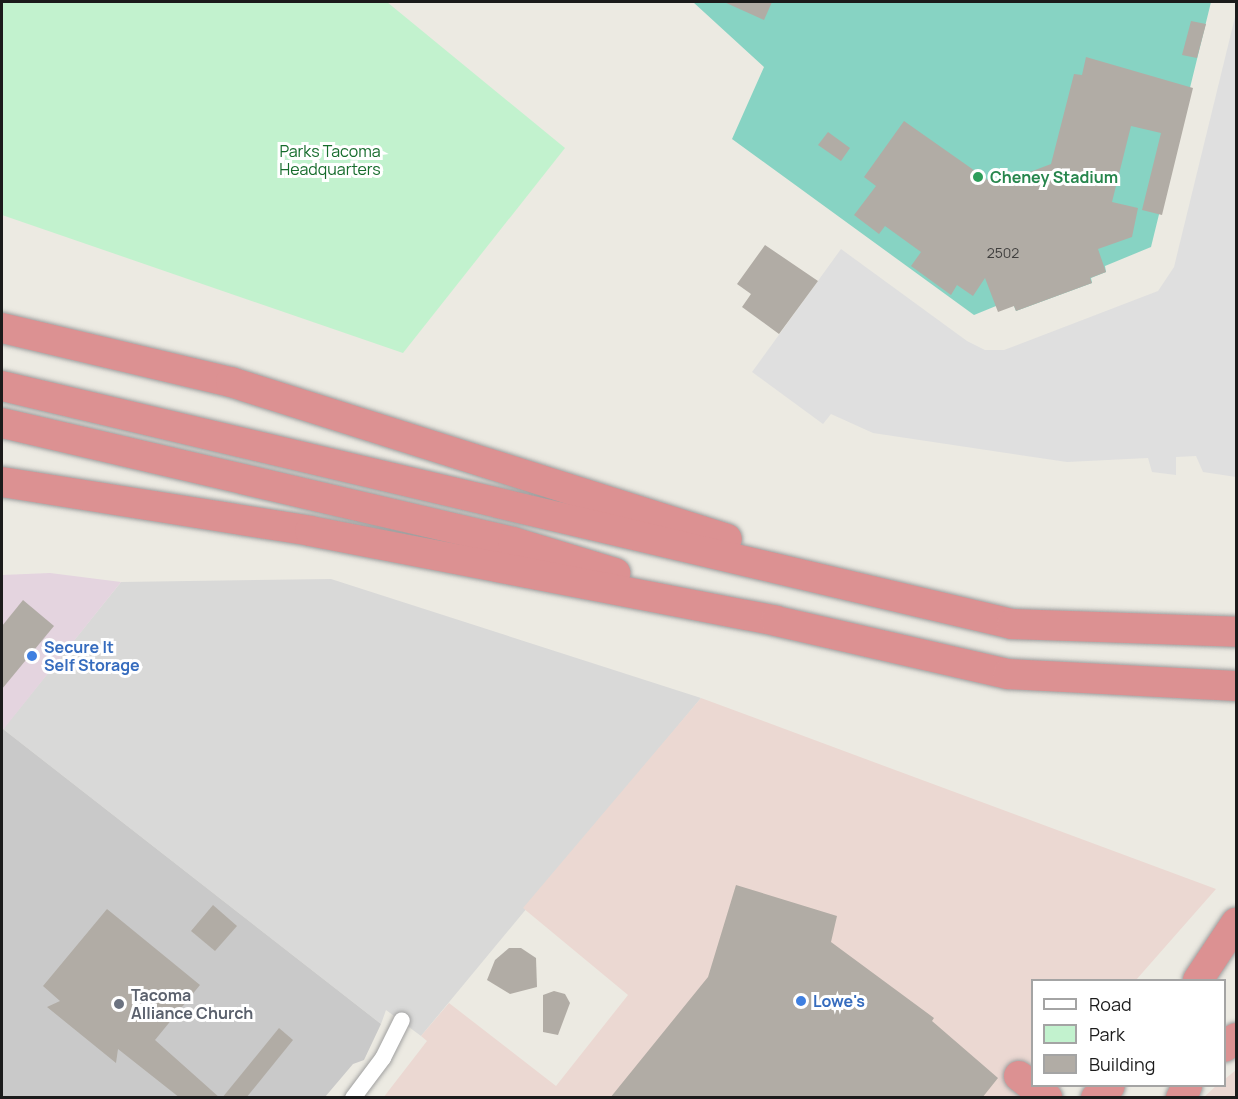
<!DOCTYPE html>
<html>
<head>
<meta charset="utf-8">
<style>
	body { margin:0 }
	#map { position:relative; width:1238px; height:1099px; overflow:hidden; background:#eceae2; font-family:Manrope,sans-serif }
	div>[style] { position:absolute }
	.residential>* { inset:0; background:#d9d9d8 }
	.commercial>* { inset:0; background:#ebd8d2 }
	.industrial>* { inset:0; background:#e4d4df }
	.religious>* { inset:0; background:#c9c9c9 }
	.park>* { inset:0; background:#c2f2ce }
	.pitch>* { inset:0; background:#87d3c3 }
	.parking>* { inset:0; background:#dfdfdf }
	.building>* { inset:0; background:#b1aca5 }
	.roads { filter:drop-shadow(0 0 2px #9f9f9f) drop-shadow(0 0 2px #9f9f9f) }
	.street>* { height:16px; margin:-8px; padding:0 8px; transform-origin:8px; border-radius:8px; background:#fff }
	.highway>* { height:30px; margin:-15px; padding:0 15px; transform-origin:15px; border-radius:15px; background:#dc9192 }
	.dots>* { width:16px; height:16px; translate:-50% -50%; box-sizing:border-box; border:3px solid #fff; border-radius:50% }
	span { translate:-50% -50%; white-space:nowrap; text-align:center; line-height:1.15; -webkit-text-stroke:6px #fff; paint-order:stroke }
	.number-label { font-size:14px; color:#403f3e }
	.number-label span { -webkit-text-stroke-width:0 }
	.park-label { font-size:16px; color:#166c2c }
	.leisure-label { font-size:16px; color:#27864d; font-weight:700 }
	.left { translate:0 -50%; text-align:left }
	.shop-label { font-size:16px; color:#366cbe; font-weight:700 }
	.worship-label { font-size:16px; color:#5b616d; font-weight:700 }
	.frame { position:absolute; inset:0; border:3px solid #1b1b1b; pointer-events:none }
	.legend { position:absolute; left:1031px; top:979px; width:195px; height:108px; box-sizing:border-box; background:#fff; border:2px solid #a4a4a4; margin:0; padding:8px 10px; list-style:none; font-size:18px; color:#1b1b1b }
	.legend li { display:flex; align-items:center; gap:12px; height:30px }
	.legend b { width:30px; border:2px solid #a4a4a4 }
</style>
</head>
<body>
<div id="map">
	<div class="residential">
		<i style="clip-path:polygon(331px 579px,701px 698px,421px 1036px,386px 1010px,381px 1024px,3px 729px,121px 582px)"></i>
	</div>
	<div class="commercial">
		<i style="clip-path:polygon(701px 698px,1216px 889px,1136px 980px,1032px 980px,1032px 1086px,1063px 1086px,1053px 1097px,383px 1098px,427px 1041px,421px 1036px,449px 1003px,556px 1086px,628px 995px,523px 908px)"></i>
		<i style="clip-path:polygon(1236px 1070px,1236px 1097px,1204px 1097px,1216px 1086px,1224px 1086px,1225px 1079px)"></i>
	</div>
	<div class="industrial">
		<i style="clip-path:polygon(50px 573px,121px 582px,2px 731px,2px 575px)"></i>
	</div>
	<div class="religious">
		<i style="clip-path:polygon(3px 729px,381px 1024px,364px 1060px,353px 1064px,325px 1097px,2px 1098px)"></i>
	</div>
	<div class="park">
		<i style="clip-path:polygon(2px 2px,387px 2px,565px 148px,403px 353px,2px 215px)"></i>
	</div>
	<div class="pitch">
		<i style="clip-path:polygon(693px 2px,1211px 2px,1151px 247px,1105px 266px,1106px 272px,1091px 278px,1092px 283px,1016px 311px,1014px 306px,996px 306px,974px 315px,732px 139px,764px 67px)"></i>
	</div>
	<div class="parking">
		<i style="clip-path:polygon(1236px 13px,1236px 477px,1203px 472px,1196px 456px,1176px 457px,1176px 475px,1152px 472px,1148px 458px,1067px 462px,873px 433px,831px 414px,823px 424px,752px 372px,841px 249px,967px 341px,985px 350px,1004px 350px,1158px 291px,1174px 267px)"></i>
	</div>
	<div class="building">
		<i style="clip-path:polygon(724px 2px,772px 2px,764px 20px)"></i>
		<i style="clip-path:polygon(1191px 21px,1206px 24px,1197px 58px,1182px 55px)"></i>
		<i style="clip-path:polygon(1086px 57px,1193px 88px,1162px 215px,1142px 210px,1161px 133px,1131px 126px,1112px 202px,1138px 208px,1132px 237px,1098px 249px,1106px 272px,1090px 278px,1092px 283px,1016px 311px,1014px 306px,998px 312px,985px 278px,973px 296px,957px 285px,951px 295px,911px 266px,921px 252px,885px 226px,879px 234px,854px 215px,876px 186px,864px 177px,904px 121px,995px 185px,1051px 164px,1074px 74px,1082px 75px)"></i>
		<i style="clip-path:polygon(828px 132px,850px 148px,841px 161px,818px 145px)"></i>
		<i style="clip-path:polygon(765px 245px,818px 281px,779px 334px,742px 307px,751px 294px,737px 284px)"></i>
		<i style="clip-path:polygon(23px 600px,54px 626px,2px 689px,2px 626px)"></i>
		<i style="clip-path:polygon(736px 885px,837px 916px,831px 942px,934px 1018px,932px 1021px,998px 1078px,982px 1098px,610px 1098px,708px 977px)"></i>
		<i style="clip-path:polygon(213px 905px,237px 926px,215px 951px,191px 931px)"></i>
		<i style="clip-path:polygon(107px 909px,200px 985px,155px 1040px,220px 1098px,180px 1098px,118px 1049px,116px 1063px,47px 1007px,60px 1001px,43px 986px)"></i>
		<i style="clip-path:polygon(509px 948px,521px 948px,536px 958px,537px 987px,510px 994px,487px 980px,495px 960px)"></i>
		<i style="clip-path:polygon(554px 991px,565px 994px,570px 1003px,558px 1035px,543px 1032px,543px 995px)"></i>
		<i style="clip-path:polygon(279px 1028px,293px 1040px,246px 1098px,222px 1098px)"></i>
	</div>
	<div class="roads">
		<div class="street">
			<i style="left:353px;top:1098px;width:50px;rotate:-53.1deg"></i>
			<i style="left:383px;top:1058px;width:42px;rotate:-63.4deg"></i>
		</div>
		<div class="highway">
			<i style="left:2px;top:328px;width:235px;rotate:13.3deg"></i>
			<i style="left:231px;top:382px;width:520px;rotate:17.56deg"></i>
			<i style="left:2px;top:386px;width:1038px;rotate:13.26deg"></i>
			<i style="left:1012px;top:624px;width:224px;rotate:2deg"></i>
			<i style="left:2px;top:423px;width:525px;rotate:13.11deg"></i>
			<i style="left:513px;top:542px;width:107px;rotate:16.9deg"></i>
			<i style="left:2px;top:482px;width:312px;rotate:9deg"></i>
			<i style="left:310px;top:531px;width:475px;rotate:10.9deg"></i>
			<i style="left:776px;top:621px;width:238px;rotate:12.9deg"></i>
			<i style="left:1008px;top:674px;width:228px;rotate:3deg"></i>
			<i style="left:1198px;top:980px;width:69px;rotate:-56.3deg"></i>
			<i style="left:1224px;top:1047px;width:15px;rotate:-37deg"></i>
			<i style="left:1019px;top:1076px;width:36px;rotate:38deg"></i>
			<i style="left:1096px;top:1098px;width:18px;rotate:-41deg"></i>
			<i style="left:1181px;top:1098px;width:13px;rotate:-63deg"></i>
		</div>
	</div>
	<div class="dots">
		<i style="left:978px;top:177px;background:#2e9e5b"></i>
		<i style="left:32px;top:656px;background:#3f7fe0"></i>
		<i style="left:801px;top:1001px;background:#3f7fe0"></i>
		<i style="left:119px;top:1004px;background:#6b7280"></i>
	</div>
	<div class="number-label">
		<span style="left:1003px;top:253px">2502</span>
	</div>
	<div class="park-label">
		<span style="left:330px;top:160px">Parks Tacoma<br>Headquarters</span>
	</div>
	<div class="leisure-label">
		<span class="left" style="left:990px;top:177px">Cheney Stadium</span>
	</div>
	<div class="shop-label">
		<span class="left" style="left:44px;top:656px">Secure It<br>Self Storage</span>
		<span class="left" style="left:813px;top:1001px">Lowe's</span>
	</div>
	<div class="worship-label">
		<span class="left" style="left:131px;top:1004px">Tacoma<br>Alliance Church</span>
	</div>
	<div class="frame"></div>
	<ul class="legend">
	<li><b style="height:8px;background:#fff"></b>Road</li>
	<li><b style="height:16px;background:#c2f2ce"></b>Park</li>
	<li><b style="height:16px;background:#b1aca5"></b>Building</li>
	</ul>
</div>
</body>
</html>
